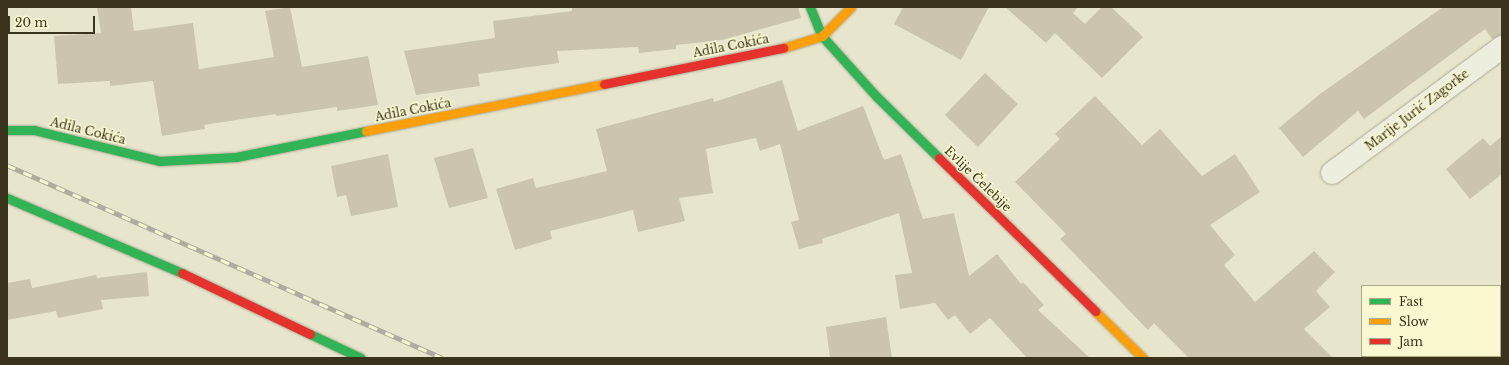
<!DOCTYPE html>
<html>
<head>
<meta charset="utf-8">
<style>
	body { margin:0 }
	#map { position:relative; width:1509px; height:365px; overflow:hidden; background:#e7e6cc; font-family:"Libre Baskerville",serif }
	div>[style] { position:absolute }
	.building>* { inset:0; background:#cbc5ad }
	.roads { filter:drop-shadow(0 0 1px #aca995) drop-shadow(0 0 1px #aca995) }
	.street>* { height:22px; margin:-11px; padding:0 11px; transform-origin:11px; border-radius:11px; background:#eeeedf }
	.fast>* { height:9px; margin:-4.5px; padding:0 4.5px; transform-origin:4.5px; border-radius:4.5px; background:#30b455 }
	.slow>* { height:9px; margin:-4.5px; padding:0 4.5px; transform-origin:4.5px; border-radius:4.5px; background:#ff9f0a }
	.jam>* { height:9px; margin:-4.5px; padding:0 4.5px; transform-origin:4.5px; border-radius:4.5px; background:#e5322d }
	.rail>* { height:4.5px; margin-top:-2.25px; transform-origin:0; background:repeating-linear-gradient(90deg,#f9f8d1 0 9px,#adac9f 0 18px); box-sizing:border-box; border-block:1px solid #adac9f }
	span { translate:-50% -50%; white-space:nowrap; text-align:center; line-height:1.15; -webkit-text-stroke:3px #f9f8d1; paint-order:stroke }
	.street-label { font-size:12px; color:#3b341c }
	.frame { position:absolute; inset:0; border:8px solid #3b341c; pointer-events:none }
	.legend { position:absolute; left:1361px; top:285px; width:140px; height:72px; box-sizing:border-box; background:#f9f8d1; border:1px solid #adaa89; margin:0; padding:5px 7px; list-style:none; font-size:12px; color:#3b341c }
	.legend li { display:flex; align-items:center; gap:8px; height:20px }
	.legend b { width:20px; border:1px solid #adaa89 }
	.scale { position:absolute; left:8px; top:16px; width:87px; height:18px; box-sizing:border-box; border:2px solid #3b341c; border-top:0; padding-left:5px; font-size:12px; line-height:14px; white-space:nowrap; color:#3b341c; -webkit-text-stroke:3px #f9f8d1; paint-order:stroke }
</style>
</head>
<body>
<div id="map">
	<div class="building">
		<i style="clip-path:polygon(97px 7px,131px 7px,134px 31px,193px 23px,199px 69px,274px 57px,265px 11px,290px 7px,302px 67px,368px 56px,378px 105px,337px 111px,337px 107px,276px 116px,276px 114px,204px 125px,205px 129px,162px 136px,153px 81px,110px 86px,110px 81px,58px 84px,54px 36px,101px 33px)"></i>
		<i style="clip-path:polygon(572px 7px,798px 7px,801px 18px,722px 40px,676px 45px,676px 49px,639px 53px,638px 47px,557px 51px,559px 63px,478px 74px,480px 86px,416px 95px,404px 51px,495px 38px,493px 21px,572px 11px)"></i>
		<i style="clip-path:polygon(903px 7px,989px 7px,961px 60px,894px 24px)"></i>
		<i style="clip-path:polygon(1005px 7px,1078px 7px,1073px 13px,1085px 24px,1102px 7px,1111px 7px,1143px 37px,1102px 78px,1055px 33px,1046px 43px)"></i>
		<i style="clip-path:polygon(1443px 7px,1502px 7px,1502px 35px,1492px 39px,1485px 29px,1364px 119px,1358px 111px,1303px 157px,1279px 128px,1320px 94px)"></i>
		<i style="clip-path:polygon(985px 73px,1018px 104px,978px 147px,945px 115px)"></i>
		<i style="clip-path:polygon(782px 80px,798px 131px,863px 106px,884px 160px,901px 154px,923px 219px,954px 213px,969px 276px,997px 254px,1021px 284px,1023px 282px,1044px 305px,1038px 310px,1090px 358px,1027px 358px,990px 318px,970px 334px,955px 315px,948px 320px,935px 303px,900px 309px,895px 275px,912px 273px,899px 213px,822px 239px,823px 243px,799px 249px,791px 222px,799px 220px,780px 144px,760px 151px,756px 138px,706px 149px,713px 193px,679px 198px,685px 221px,638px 232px,633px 210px,550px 231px,552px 239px,515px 250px,496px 189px,533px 178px,536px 188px,607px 171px,596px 129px,713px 98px,714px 102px)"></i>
		<i style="clip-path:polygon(1095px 96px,1142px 145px,1160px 129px,1202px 176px,1235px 154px,1260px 192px,1210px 225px,1235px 255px,1224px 265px,1255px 302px,1314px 251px,1335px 272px,1316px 291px,1330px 307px,1304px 329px,1333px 358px,1189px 358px,1154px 323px,1148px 330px,1060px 239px,1066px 234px,1015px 182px,1060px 139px,1055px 134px)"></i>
		<i style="clip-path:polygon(1502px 136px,1502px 174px,1470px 199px,1446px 169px,1483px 138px,1490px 146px)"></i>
		<i style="clip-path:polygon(473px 148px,488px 198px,449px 208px,434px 158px)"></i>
		<i style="clip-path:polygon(388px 154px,398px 207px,351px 216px,346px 195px,337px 197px,331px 166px)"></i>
		<i style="clip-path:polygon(147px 272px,149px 296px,101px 300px,103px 309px,58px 318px,56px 311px,7px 320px,7px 283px,30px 279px,32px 288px,96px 275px,97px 278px)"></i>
		<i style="clip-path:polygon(886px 317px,892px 358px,830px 358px,826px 327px)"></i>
	</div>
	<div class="roads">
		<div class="street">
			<i style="left:1332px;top:173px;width:212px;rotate:-36.5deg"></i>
		</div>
		<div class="fast">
			<i style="left:810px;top:7px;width:31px;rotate:68deg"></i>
			<i style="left:822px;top:36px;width:82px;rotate:48deg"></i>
			<i style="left:877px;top:97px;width:87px;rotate:44.5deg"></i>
			<i style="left:7px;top:130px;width:27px"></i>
			<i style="left:34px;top:130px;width:129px;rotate:13.9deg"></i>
			<i style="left:159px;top:161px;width:77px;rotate:-3deg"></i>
			<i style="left:236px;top:157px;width:133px;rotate:-11.3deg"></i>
			<i style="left:7px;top:198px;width:190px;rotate:23.2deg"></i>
			<i style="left:310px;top:334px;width:56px;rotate:25.2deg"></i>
		</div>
		<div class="slow">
			<i style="left:783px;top:48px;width:41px;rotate:-17.1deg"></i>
			<i style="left:822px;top:36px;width:41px;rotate:-45deg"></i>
			<i style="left:366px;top:131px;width:243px;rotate:-11.2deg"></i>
			<i style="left:1095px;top:311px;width:67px;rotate:44.4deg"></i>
		</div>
		<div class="jam">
			<i style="left:604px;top:84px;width:183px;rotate:-11.4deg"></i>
			<i style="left:939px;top:158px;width:219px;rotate:44.4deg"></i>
			<i style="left:182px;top:273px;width:142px;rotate:25.5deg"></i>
		</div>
	</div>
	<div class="rail">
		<i style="left:7px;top:165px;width:476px;rotate:23.9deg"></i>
	</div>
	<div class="street-label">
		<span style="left:731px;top:46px;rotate:-11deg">Adila Cokića</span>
		<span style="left:413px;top:110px;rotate:-11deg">Adila Cokića</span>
		<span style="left:1417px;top:110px;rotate:-37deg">Marije Jurić Zagorke</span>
		<span style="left:88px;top:131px;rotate:14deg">Adila Cokića</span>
		<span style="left:978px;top:179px;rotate:44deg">Evlije Čelebije</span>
	</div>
	<div class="frame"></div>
	<ul class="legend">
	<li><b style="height:5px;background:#30b455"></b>Fast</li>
	<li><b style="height:5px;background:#ff9f0a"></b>Slow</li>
	<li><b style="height:5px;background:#e5322d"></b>Jam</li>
	</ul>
	<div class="scale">20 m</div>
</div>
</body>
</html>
